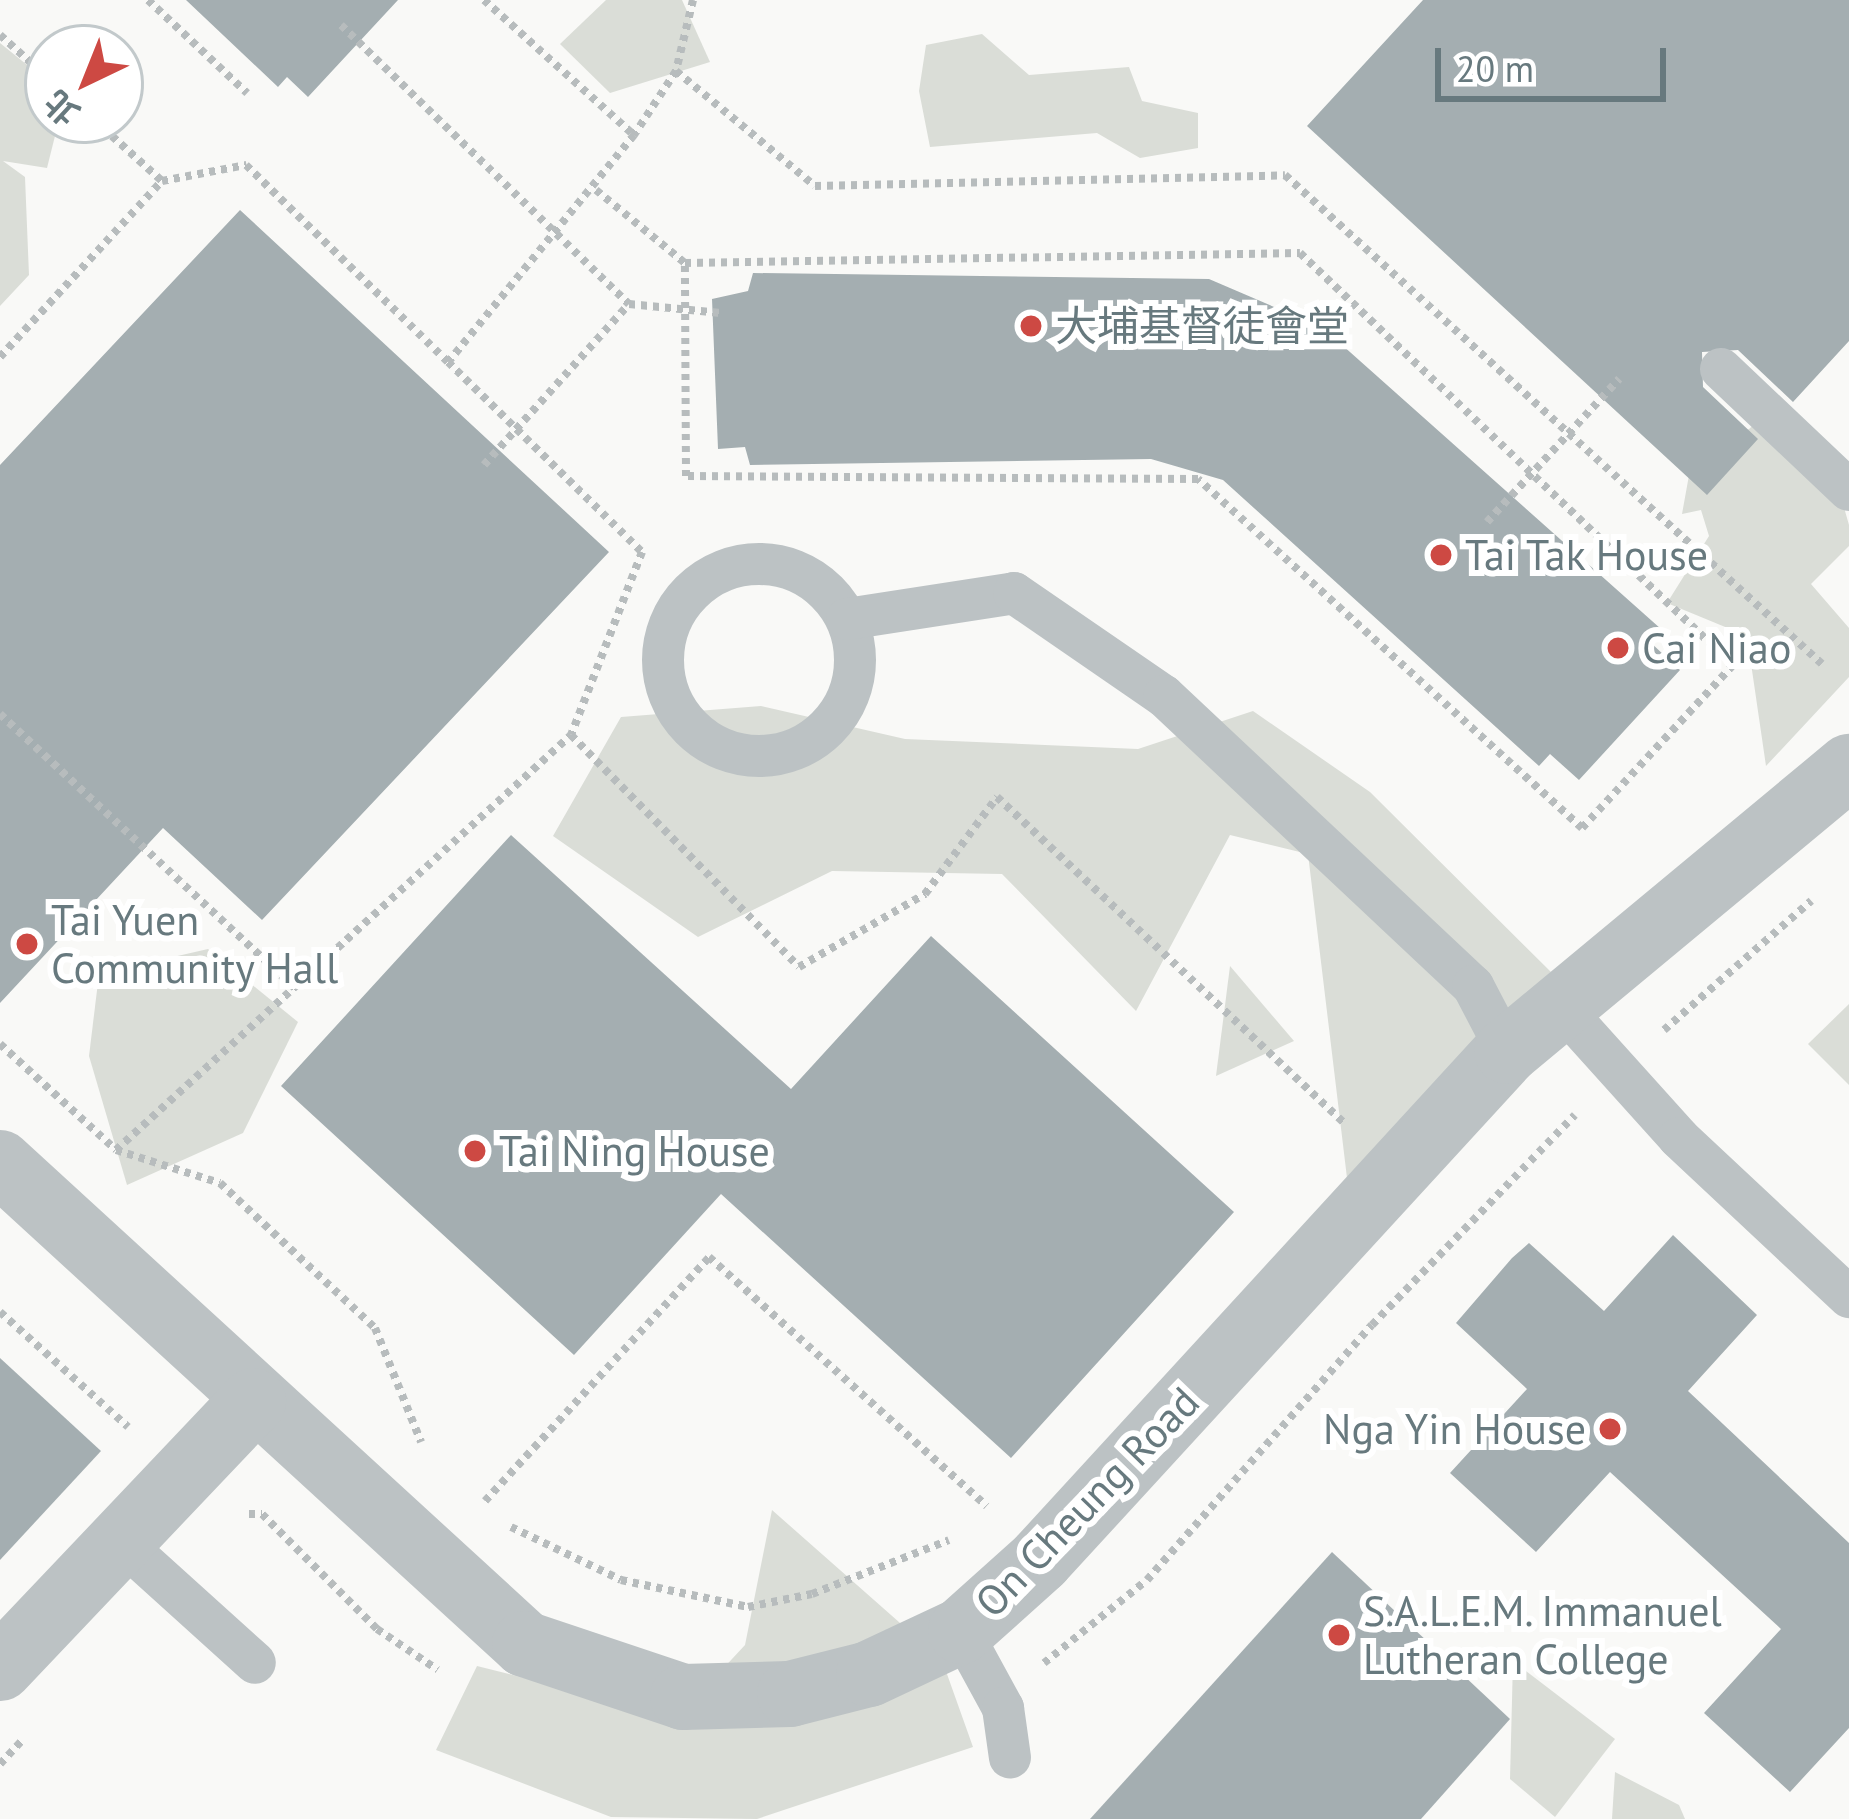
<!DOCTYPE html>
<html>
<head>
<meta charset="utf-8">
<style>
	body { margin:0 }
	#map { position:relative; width:1849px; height:1819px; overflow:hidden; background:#f9f9f7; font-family:"PT Sans","Noto Sans TC",sans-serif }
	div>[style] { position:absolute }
	.green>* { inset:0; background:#daddd7 }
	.building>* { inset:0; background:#a4aeb1 }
	.path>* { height:8px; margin-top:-4px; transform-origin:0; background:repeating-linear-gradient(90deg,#b7bcbd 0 6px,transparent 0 12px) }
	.service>* { height:42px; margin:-21px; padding:0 21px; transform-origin:21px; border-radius:21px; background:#bcc2c4 }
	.service>.ring { margin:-21px; padding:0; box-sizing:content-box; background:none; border:42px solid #bcc2c4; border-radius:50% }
	.minor>* { height:66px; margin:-33px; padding:0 33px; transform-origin:33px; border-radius:33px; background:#bcc2c4 }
	.dots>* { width:33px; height:33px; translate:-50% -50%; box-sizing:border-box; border:6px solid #fff; border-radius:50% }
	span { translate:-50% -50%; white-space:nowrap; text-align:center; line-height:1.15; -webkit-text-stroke:12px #fff; paint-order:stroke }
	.poi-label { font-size:42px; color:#67797e }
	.left { translate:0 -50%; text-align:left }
	.right { translate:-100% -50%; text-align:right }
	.street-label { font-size:42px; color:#67797e }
	.north { position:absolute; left:24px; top:24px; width:120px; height:120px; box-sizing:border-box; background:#fff; border:3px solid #c2c9cb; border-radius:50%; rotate:223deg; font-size:33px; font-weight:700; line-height:48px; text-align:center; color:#67797e }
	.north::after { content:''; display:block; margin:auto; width:42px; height:54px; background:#cd4943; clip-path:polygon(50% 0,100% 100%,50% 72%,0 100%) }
	.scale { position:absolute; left:1435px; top:48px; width:231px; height:54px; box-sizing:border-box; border:6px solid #67797e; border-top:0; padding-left:15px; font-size:36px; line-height:42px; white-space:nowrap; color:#67797e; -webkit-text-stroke:9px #fff; paint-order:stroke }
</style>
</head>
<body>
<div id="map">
	<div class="green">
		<i style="clip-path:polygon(606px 0,682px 0,710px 62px,610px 93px,560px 44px)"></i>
		<i style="clip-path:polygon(982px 34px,1029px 75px,1129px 67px,1142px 101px,1198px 113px,1198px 148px,1140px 158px,1097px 133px,930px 147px,919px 91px,926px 45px)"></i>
		<i style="clip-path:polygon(0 43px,48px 82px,48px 120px,59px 120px,47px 168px,3px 161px,25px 177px,29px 275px,0 306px)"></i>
		<i style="clip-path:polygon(1779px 402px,1826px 444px,1849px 525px,1849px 546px,1811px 584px,1849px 628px,1849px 677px,1766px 766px,1747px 636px,1667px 603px,1709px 536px,1701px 510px,1682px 514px,1693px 453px,1749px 429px)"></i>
		<i style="clip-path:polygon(761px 706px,905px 739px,1138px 749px,1253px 711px,1370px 792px,1551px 972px,1347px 1178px,1308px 854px,1230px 835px,1136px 1011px,1002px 874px,832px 871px,698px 937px,553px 836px,621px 717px)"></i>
		<i style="clip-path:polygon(208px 949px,298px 1022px,243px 1133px,127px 1185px,89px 1056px,99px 974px)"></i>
		<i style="clip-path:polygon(1230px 966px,1294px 1041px,1216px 1076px)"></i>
		<i style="clip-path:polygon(1849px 1004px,1849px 1085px,1808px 1044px)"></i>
		<i style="clip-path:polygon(772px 1510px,942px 1660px,973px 1747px,757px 1819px,611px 1817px,436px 1750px,477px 1666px,679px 1716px,745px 1645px)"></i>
		<i style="clip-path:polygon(1513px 1661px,1615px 1739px,1555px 1817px,1510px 1779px)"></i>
		<i style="clip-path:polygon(1615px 1772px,1679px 1805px,1685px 1819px,1612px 1819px)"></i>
	</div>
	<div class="building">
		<i style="clip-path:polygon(186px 0,398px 0,308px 97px,287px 77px,278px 87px)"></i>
		<i style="clip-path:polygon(1423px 0,1849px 0,1849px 341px,1793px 402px,1738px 350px,1702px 352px,1703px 387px,1758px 439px,1707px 495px,1307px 126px)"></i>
		<i style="clip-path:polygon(240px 210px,609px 552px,262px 920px,163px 828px,0 1003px,0 465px)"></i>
		<i style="clip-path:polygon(753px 273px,1209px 279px,1323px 328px,1661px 629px,1650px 642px,1680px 670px,1579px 780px,1550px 754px,1539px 766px,1223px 480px,1151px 459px,750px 465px,745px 447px,718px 449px,712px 299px,748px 291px)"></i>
		<i style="clip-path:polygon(511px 835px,791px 1089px,931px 936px,1234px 1212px,1011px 1458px,721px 1194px,574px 1355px,281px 1086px)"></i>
		<i style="clip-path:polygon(1673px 1235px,1757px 1315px,1688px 1391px,1849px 1543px,1849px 1728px,1790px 1792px,1704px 1713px,1781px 1629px,1610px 1472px,1536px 1552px,1450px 1473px,1527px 1389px,1456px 1323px,1512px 1258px,1529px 1243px,1604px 1311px)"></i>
		<i style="clip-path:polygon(0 1358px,101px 1451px,0 1560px)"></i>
		<i style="clip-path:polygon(1332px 1552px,1510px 1719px,1421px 1819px,1090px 1819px)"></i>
	</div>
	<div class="path">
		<i style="left:148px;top:0;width:136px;rotate:43.2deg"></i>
		<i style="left:484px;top:0;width:202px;rotate:42deg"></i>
		<i style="left:693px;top:0;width:73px;rotate:103.5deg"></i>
		<i style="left:676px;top:71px;width:77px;rotate:123.3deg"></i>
		<i style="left:634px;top:135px;width:293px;rotate:129.3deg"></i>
		<i style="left:448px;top:362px;width:272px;rotate:44.4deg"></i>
		<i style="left:642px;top:552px;width:196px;rotate:111.2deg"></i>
		<i style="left:571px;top:735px;width:325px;rotate:45.5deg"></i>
		<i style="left:799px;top:967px;width:146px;rotate:-30.1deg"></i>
		<i style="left:925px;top:894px;width:121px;rotate:-53.4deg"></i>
		<i style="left:997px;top:797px;width:475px;rotate:43.2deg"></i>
		<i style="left:341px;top:25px;width:401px;rotate:44.1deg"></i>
		<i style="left:0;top:35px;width:64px;rotate:41.9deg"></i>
		<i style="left:676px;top:71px;width:180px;rotate:39.6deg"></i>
		<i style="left:815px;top:186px;width:470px;rotate:-1.3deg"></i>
		<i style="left:1285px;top:175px;width:726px;rotate:42.32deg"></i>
		<i style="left:94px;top:120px;width:91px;rotate:41.9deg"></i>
		<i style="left:596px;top:190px;width:115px;rotate:39.4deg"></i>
		<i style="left:685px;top:263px;width:615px;rotate:-0.93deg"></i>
		<i style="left:1300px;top:253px;width:598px;rotate:43.58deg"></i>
		<i style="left:1733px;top:665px;width:222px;rotate:132.8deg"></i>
		<i style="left:1582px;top:828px;width:519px;rotate:-137.73deg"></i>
		<i style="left:1198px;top:479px;width:512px;rotate:-179.66deg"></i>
		<i style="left:686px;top:476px;width:213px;rotate:-90.3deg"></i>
		<i style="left:0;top:357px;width:239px;rotate:-47.4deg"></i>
		<i style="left:162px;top:181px;width:86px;rotate:-10.8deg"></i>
		<i style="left:246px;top:165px;width:282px;rotate:44.3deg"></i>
		<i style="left:484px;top:465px;width:217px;rotate:-48deg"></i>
		<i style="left:629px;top:304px;width:92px;rotate:5.6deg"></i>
		<i style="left:1487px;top:522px;width:195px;rotate:-47.3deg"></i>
		<i style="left:0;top:714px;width:403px;rotate:42.9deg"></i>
		<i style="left:1664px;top:1030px;width:196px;rotate:-41.3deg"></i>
		<i style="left:0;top:1044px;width:157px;rotate:42.4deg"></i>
		<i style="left:116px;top:1150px;width:109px;rotate:17.6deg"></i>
		<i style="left:220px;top:1183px;width:212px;rotate:43.1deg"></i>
		<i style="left:375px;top:1328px;width:123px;rotate:68deg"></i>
		<i style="left:116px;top:1150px;width:616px;rotate:-42.37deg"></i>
		<i style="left:0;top:1312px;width:172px;rotate:41.9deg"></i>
		<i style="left:485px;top:1501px;width:331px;rotate:-47.4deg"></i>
		<i style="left:709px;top:1257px;width:373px;rotate:41.9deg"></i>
		<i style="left:249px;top:1514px;width:13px"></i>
		<i style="left:262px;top:1514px;width:163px;rotate:45deg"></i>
		<i style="left:377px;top:1629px;width:73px;rotate:33.9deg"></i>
		<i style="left:511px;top:1527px;width:122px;rotate:25.7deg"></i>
		<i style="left:621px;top:1580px;width:130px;rotate:12deg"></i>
		<i style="left:748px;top:1607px;width:65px;rotate:-11.5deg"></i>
		<i style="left:812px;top:1594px;width:147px;rotate:-21.5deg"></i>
		<i style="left:1044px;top:1663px;width:132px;rotate:-38.9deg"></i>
		<i style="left:1147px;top:1580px;width:340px;rotate:-48.6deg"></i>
		<i style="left:1372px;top:1325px;width:292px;rotate:-46deg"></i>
		<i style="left:0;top:1764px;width:34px;rotate:-47deg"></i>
	</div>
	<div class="service">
		<i style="left:1721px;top:369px;width:176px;rotate:43.4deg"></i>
		<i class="ring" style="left:663px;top:564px;width:150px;height:150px"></i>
		<i style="left:847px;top:619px;width:169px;rotate:-8.8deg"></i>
		<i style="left:1014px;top:593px;width:182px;rotate:34.5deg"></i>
		<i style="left:1164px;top:696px;width:424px;rotate:43.2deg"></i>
		<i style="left:1473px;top:986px;width:73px;rotate:62.4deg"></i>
		<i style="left:1563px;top:1009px;width:173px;rotate:48deg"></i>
		<i style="left:1679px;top:1138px;width:233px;rotate:43.1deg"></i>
		<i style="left:119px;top:1540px;width:183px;rotate:42.1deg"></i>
		<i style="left:961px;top:1631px;width:88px;rotate:61.4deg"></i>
		<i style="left:1003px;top:1708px;width:50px;rotate:82deg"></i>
	</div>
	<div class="minor">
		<i style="left:0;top:1163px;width:712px;rotate:42.5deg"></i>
		<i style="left:525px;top:1644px;width:167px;rotate:18.5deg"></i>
		<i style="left:683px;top:1697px;width:107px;rotate:-1.6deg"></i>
		<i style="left:790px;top:1694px;width:81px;rotate:-14.2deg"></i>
		<i style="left:869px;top:1674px;width:102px;rotate:-25.1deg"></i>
		<i style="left:961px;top:1631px;width:106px;rotate:-41.9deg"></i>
		<i style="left:1040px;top:1560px;width:691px;rotate:-47.46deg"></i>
		<i style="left:1507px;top:1051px;width:445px;rotate:-39.7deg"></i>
		<i style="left:0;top:1668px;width:368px;rotate:-46.5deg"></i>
	</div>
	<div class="dots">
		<i style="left:1031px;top:326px;background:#cd4943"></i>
		<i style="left:1441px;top:555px;background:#cd4943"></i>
		<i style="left:1618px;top:648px;background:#cd4943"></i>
		<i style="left:27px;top:944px;background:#cd4943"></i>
		<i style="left:475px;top:1151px;background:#cd4943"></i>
		<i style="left:1610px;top:1429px;background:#cd4943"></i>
		<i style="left:1339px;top:1635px;background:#cd4943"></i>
	</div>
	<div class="poi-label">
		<span class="left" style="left:1055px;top:326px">大埔基督徒會堂</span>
		<span class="left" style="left:1465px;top:555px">Tai Tak House</span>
		<span class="left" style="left:1642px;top:648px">Cai Niao</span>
		<span class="left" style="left:51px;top:944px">Tai Yuen<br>Community Hall</span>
		<span class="left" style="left:499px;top:1151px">Tai Ning House</span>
		<span class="right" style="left:1586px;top:1429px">Nga Yin House</span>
		<span class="left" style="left:1363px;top:1635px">S.A.L.E.M. Immanuel<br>Lutheran College</span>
	</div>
	<div class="street-label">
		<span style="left:1087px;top:1502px;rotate:-46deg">On Cheung Road</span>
	</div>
	<div class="north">北</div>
	<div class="scale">20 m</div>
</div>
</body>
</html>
